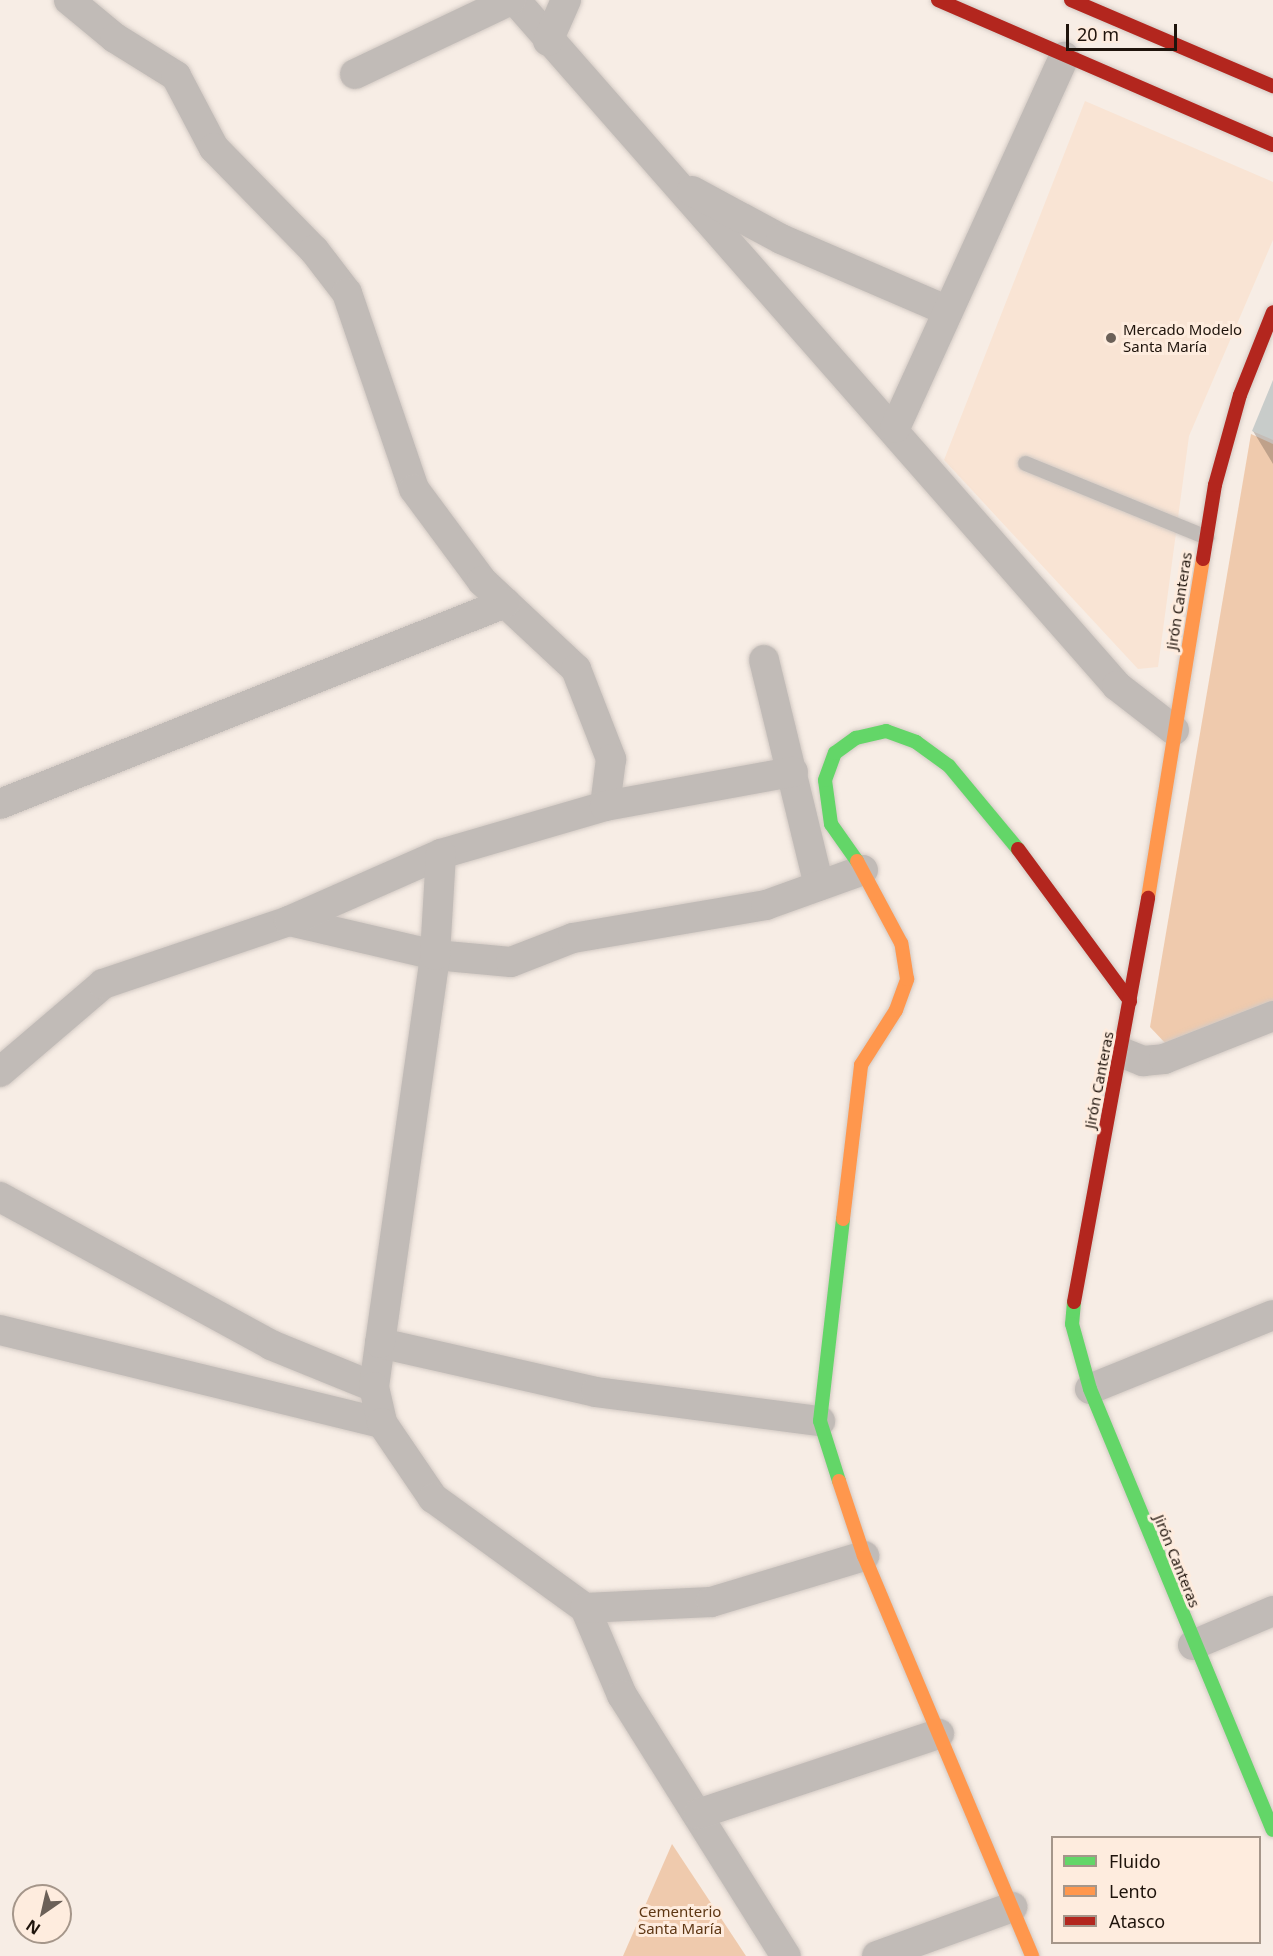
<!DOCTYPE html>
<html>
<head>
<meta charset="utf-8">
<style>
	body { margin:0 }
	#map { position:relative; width:1273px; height:1956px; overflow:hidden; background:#f7ede5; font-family:"Noto Sans",sans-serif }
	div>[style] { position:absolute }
	.built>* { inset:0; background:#f9e4d4 }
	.green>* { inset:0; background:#efcaad }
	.shadow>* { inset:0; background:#0003 }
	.building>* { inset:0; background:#c8ccca }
	.roads { filter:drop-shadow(0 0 2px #d3cac4) drop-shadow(0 0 2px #d3cac4) }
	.lane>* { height:15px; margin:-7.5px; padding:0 7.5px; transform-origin:7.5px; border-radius:7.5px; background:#c1bbb7 }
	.street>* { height:30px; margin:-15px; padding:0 15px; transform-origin:15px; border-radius:15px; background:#c1bbb7 }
	.fast>* { height:14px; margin:-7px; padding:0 7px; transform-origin:7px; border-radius:7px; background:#63d668 }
	.slow>* { height:14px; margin:-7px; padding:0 7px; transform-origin:7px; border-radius:7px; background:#ff974d }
	.jam>* { height:14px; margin:-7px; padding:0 7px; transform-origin:7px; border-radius:7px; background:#b3261e }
	.dots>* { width:16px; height:16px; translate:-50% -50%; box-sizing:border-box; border:3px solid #feecde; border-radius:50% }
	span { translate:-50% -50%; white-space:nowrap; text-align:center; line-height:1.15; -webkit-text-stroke:6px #feecde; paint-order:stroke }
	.poi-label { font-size:15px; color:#1f140c }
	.left { translate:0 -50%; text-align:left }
	.street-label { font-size:15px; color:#1f140c }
	.park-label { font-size:15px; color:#5e3714 }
	.legend { position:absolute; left:1051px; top:1836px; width:210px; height:108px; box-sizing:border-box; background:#feecde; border:2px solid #a5968a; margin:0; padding:8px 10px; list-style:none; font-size:18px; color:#1f140c }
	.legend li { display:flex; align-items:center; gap:12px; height:30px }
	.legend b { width:30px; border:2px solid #a5968a }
	.north { position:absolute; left:12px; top:1884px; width:60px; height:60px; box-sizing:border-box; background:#feecde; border:2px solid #a5968a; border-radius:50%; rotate:214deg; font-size:16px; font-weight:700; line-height:24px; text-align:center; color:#1f140c }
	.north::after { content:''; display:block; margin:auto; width:21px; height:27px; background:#6b6058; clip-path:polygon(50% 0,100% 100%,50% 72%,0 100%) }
	.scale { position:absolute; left:1066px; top:24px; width:111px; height:27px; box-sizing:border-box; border:3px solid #1f140c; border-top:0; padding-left:8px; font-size:18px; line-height:21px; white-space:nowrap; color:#1f140c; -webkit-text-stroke:4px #feecde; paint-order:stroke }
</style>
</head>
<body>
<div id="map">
	<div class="built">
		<i style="clip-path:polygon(1085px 101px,1273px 182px,1273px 240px,1189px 436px,1158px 667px,1138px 669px,944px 460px)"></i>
	</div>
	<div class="green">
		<i style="clip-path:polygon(1251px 434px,1273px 444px,1273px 1002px,1167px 1045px,1150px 1027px)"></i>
		<i style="clip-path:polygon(672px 1844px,746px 1956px,623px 1956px)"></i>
	</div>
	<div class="shadow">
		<i style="clip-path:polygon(1273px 384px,1273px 464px,1253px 431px)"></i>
	</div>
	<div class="building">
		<i style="clip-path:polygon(1273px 380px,1273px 440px,1252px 431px)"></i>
	</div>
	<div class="roads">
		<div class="lane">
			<i style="left:1025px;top:463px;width:196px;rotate:22.2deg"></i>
		</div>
		<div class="street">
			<i style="left:69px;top:0;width:60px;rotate:39.6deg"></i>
			<i style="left:115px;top:38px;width:72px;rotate:31.9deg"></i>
			<i style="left:176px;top:76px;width:81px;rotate:62.2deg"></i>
			<i style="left:214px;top:148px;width:143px;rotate:45.6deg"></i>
			<i style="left:314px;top:250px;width:54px;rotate:52.5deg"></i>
			<i style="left:347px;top:293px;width:207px;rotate:71.1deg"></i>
			<i style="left:414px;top:489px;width:114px;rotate:53.5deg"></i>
			<i style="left:482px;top:581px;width:129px;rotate:43.1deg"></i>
			<i style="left:576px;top:669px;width:97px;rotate:68.7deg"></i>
			<i style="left:611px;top:759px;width:47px;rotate:97.3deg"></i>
			<i style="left:515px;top:0;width:913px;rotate:48.73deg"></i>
			<i style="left:1117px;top:686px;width:72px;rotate:37.7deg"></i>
			<i style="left:548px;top:41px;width:45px;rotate:-66.3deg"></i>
			<i style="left:355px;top:74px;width:173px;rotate:-25.4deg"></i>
			<i style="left:692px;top:191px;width:101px;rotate:28.3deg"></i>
			<i style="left:781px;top:239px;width:182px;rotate:23.3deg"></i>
			<i style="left:895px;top:428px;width:408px;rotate:-65.5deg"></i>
			<i style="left:764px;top:660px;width:232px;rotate:76.3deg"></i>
			<i style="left:0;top:804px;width:544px;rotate:-21.7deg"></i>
			<i style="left:289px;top:921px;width:150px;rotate:13.1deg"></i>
			<i style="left:435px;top:955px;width:76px;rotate:5.3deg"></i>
			<i style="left:511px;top:962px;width:66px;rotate:-21.2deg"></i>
			<i style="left:573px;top:938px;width:196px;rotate:-9.7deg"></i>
			<i style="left:766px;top:905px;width:103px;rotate:-19.8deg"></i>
			<i style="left:1123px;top:1053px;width:22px;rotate:22deg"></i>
			<i style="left:1143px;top:1061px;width:21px;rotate:-5deg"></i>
			<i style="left:1164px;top:1059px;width:117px;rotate:-21.5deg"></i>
			<i style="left:0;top:1072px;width:135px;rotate:-40.5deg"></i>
			<i style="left:103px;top:984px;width:196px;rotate:-18.7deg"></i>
			<i style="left:289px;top:921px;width:166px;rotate:-23.8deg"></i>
			<i style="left:441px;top:854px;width:171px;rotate:-16.3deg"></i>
			<i style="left:605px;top:806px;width:191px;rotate:-10.3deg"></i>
			<i style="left:0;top:1197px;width:309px;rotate:28.6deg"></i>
			<i style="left:271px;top:1345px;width:111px;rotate:22.2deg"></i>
			<i style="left:374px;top:1387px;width:44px;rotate:-82.2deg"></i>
			<i style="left:380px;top:1343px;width:221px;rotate:12.8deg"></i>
			<i style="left:596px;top:1392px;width:226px;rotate:7.4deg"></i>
			<i style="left:0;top:1330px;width:393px;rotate:13.7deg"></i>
			<i style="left:380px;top:1343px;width:392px;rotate:-81.9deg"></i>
			<i style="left:435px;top:955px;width:101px;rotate:-86.6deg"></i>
			<i style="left:374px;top:1387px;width:37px;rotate:77deg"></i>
			<i style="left:382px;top:1423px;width:91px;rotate:55.8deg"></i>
			<i style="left:433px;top:1498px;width:188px;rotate:35.9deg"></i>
			<i style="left:585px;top:1608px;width:95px;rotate:67deg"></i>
			<i style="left:622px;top:1695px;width:308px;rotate:57.9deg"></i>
			<i style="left:1090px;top:1389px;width:197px;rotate:-22deg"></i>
			<i style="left:585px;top:1608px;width:126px;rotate:-2.7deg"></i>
			<i style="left:711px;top:1602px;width:160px;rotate:-16.7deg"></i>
			<i style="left:1193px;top:1645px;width:87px;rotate:-23deg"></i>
			<i style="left:698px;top:1814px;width:254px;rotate:-18.4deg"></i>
			<i style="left:877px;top:1956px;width:144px;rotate:-19.9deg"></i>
		</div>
		<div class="fast">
			<i style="left:857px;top:861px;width:45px;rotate:-125.1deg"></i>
			<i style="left:831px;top:824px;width:44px;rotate:-97.8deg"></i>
			<i style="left:825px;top:780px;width:29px;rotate:-70deg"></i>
			<i style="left:835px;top:753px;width:26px;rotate:-36deg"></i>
			<i style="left:856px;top:738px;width:31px;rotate:-13deg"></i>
			<i style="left:886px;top:731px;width:32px;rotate:20deg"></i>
			<i style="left:916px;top:742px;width:41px;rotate:36deg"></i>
			<i style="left:949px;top:766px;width:108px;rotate:50.3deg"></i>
			<i style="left:1074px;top:1302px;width:22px;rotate:95deg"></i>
			<i style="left:1072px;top:1324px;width:67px;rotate:74.5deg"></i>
			<i style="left:1090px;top:1389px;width:477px;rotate:67.5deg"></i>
			<i style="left:839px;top:1481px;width:63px;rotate:-107.6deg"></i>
			<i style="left:820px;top:1421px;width:203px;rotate:-83.5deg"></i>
		</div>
		<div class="slow">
			<i style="left:1148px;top:898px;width:343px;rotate:-80.8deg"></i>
			<i style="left:843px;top:1219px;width:155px;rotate:-83.3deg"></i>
			<i style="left:861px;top:1065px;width:65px;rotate:-57.5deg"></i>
			<i style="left:896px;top:1010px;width:33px;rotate:-70deg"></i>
			<i style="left:907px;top:979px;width:36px;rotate:-99deg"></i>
			<i style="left:901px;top:943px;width:93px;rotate:-118.2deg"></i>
			<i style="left:839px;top:1481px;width:79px;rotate:71.6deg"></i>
			<i style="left:864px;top:1556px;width:434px;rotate:67.2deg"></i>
		</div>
		<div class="jam">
			<i style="left:938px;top:0;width:365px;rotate:23.4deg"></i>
			<i style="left:1071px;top:0;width:220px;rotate:23.1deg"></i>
			<i style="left:1203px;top:559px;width:75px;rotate:-80.8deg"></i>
			<i style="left:1215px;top:485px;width:93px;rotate:-74.5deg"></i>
			<i style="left:1240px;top:395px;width:89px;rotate:-68.3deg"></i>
			<i style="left:1018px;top:849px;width:189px;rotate:53.6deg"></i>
			<i style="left:1074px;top:1302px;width:411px;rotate:-79.6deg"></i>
		</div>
	</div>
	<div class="dots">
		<i style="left:1111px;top:338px;background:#6b6058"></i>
	</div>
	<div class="poi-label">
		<span class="left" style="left:1123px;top:338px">Mercado Modelo<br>Santa María</span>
	</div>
	<div class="street-label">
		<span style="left:1179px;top:601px;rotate:-81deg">Jirón Canteras</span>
		<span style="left:1099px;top:1080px;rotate:-79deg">Jirón Canteras</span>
		<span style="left:1177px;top:1561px;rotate:68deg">Jirón Canteras</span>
	</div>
	<div class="park-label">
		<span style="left:680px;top:1920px">Cementerio<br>Santa María</span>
	</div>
	<ul class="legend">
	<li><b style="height:8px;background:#63d668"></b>Fluido</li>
	<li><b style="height:8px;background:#ff974d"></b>Lento</li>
	<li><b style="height:8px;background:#b3261e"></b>Atasco</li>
	</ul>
	<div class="north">N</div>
	<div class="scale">20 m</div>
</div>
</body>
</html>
